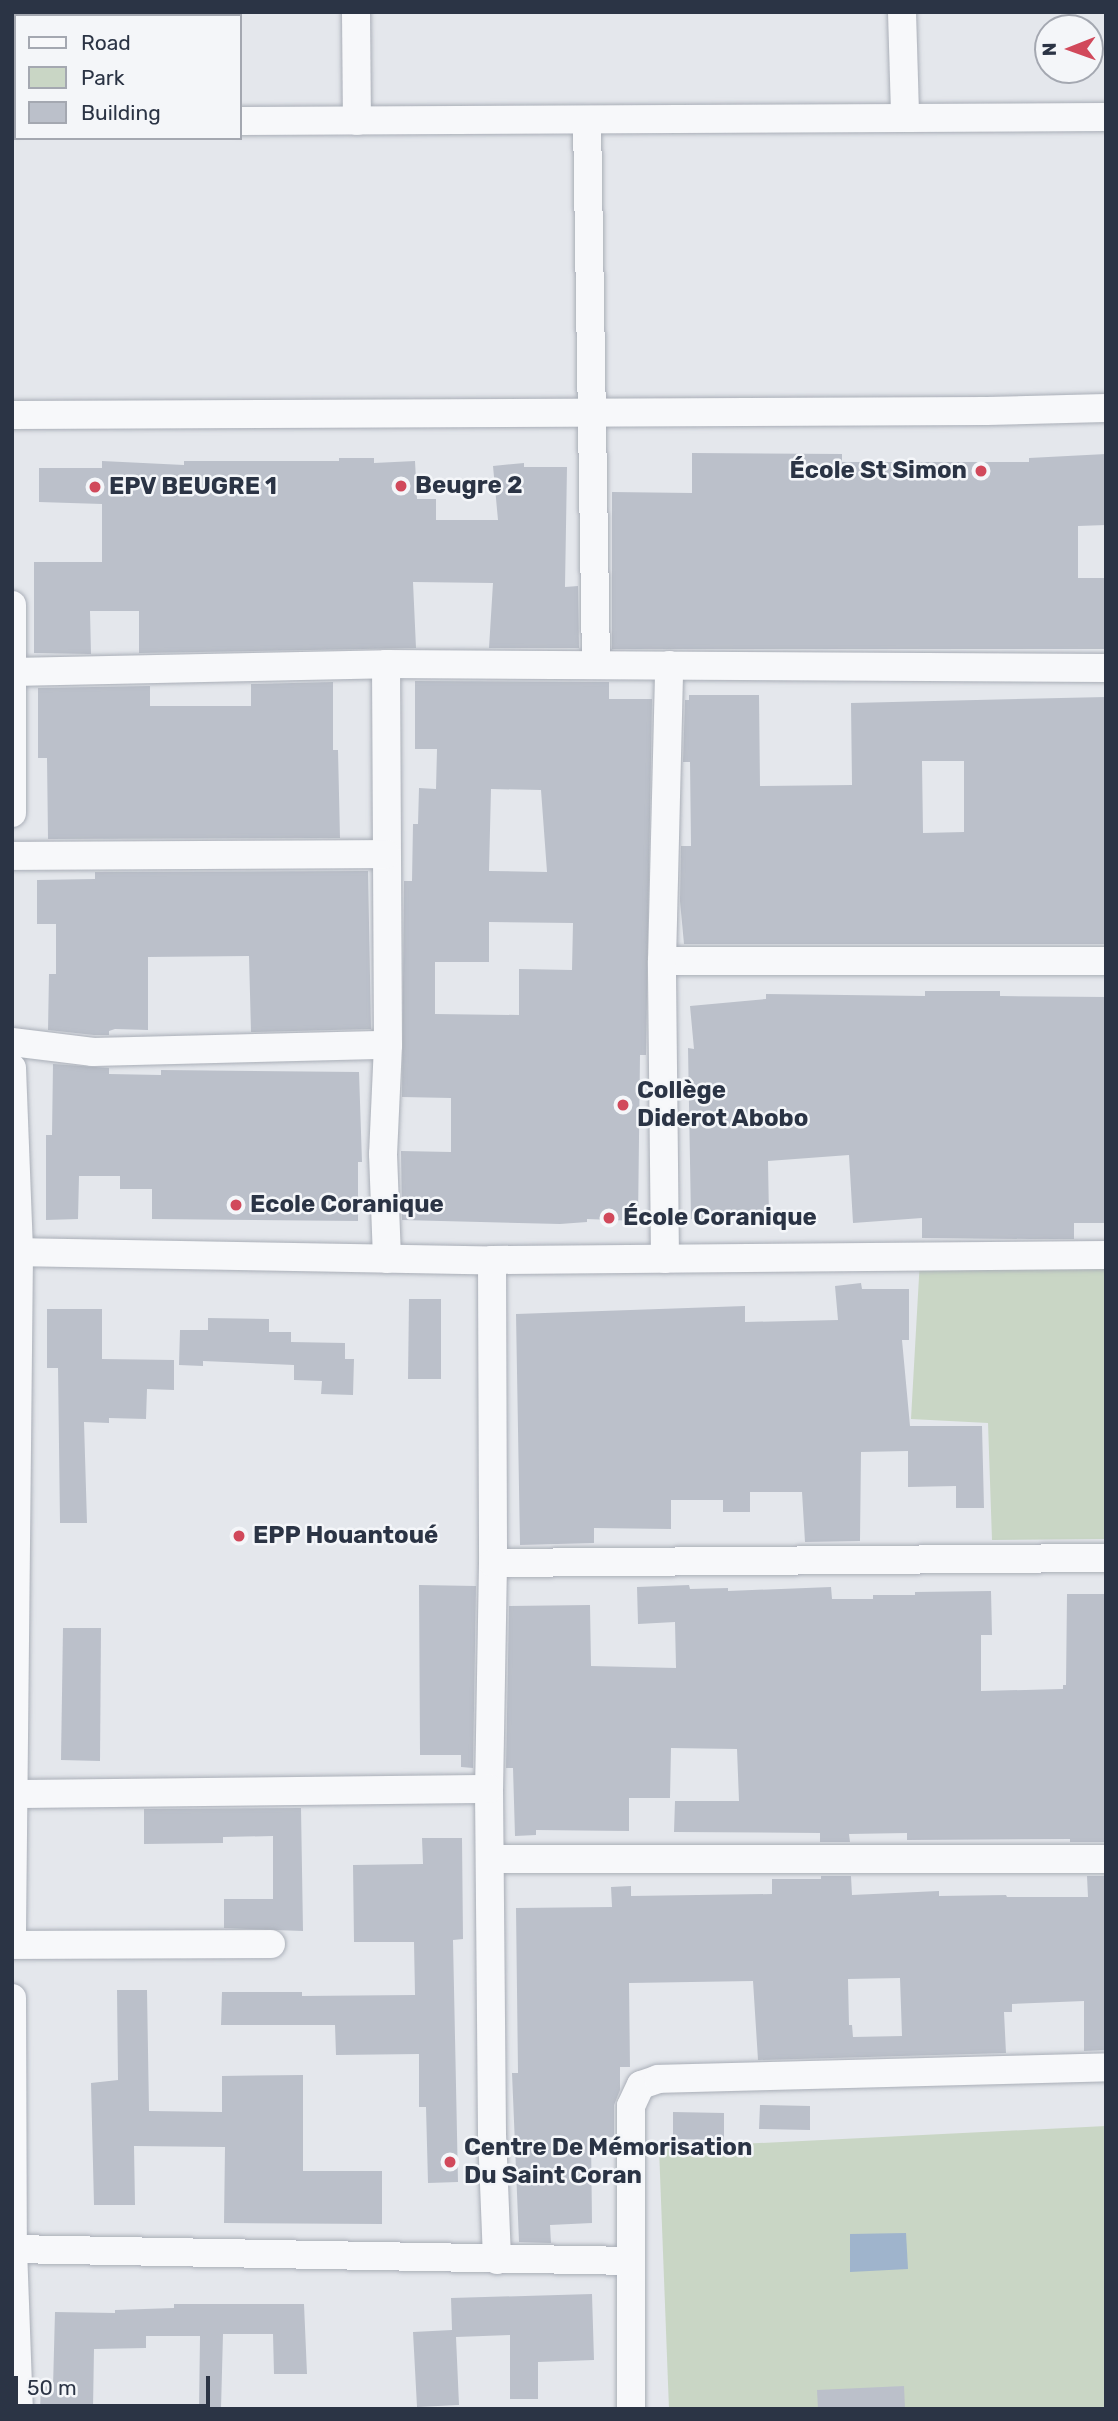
<!DOCTYPE html>
<html>
<head>
<meta charset="utf-8">
<style>
	body { margin:0 }
	#map { position:relative; width:1118px; height:2421px; overflow:hidden; background:#e4e7ec; font-family:Rubik,sans-serif }
	div>[style] { position:absolute }
	.green>* { inset:0; background:#c9d6c5 }
	.water>* { inset:0; background:#9fb4cc }
	.building>* { inset:0; background:#bbc0ca }
	.roads { filter:drop-shadow(0 0 2px #a9aeb7) drop-shadow(0 0 2px #a9aeb7) }
	.minor>* { height:28px; margin:-14px; padding:0 14px; transform-origin:14px; border-radius:14px; background:#f7f8fa }
	.dots>* { width:19px; height:19px; translate:-50% -50%; box-sizing:border-box; border:4px solid #f4f6f9; border-radius:50% }
	span { translate:-50% -50%; white-space:nowrap; text-align:center; line-height:1.15; -webkit-text-stroke:5px #f4f6f9; paint-order:stroke }
	.poi-label { font-size:24px; color:#2b3445; font-weight:700 }
	.right { translate:-100% -50%; text-align:right }
	.left { translate:0 -50%; text-align:left }
	.frame { position:absolute; inset:0; border:14px solid #2b3445; pointer-events:none }
	.legend { position:absolute; left:14px; top:14px; width:228px; height:126px; box-sizing:border-box; background:#f4f6f9; border:2px solid #a4a8b1; margin:0; padding:9px 12px; list-style:none; font-size:21px; color:#2b3445 }
	.legend li { display:flex; align-items:center; gap:14px; height:35px }
	.legend b { width:35px; border:2px solid #a4a8b1 }
	.north { position:absolute; left:1034px; top:14px; width:70px; height:70px; box-sizing:border-box; background:#f4f6f9; border:2px solid #a4a8b1; border-radius:50%; rotate:269deg; font-size:19px; font-weight:700; line-height:28px; text-align:center; color:#2b3445 }
	.north::after { content:''; display:block; margin:auto; width:24px; height:32px; background:#d1495b; clip-path:polygon(50% 0,100% 100%,50% 72%,0 100%) }
	.scale { position:absolute; left:14px; top:2376px; width:196px; height:32px; box-sizing:border-box; border:4px solid #2b3445; border-top:0; padding-left:9px; font-size:21px; line-height:24px; white-space:nowrap; color:#2b3445; -webkit-text-stroke:5px #f4f6f9; paint-order:stroke }
</style>
</head>
<body>
<div id="map">
	<div class="green">
		<i style="clip-path:polygon(1106px 1255px,1106px 1539px,992px 1540px,988px 1423px,911px 1419px,920px 1259px)"></i>
		<i style="clip-path:polygon(1106px 2126px,1106px 2409px,669px 2409px,659px 2148px)"></i>
	</div>
	<div class="water">
		<i style="clip-path:polygon(906px 2233px,908px 2269px,850px 2272px,850px 2234px)"></i>
	</div>
	<div class="building">
		<i style="clip-path:polygon(692px 453px,842px 454px,842px 462px,1029px 462px,1029px 458px,1106px 454px,1106px 525px,1078px 526px,1078px 578px,1106px 578px,1106px 649px,612px 649px,612px 492px,692px 493px)"></i>
		<i style="clip-path:polygon(339px 458px,374px 458px,374px 463px,415px 461px,417px 499px,436px 499px,436px 520px,498px 520px,493px 466px,524px 463px,524px 467px,567px 467px,565px 587px,578px 586px,579px 648px,489px 648px,493px 583px,413px 582px,416px 648px,139px 653px,139px 611px,90px 611px,91px 654px,34px 653px,34px 562px,102px 562px,102px 504px,39px 502px,39px 468px,102px 468px,102px 461px,184px 465px,184px 461px,339px 461px)"></i>
		<i style="clip-path:polygon(evenodd,415px 681px,609px 682px,609px 699px,652px 699px,646px 1055px,640px 1055px,638px 1221px,587px 1219px,587px 1222px,560px 1224px,402px 1220px,401px 1151px,451px 1152px,451px 1098px,402px 1097px,404px 881px,412px 881px,413px 824px,418px 824px,419px 788px,436px 789px,437px 749px,415px 749px,415px 681px,491px 789px,541px 790px,547px 872px,489px 871px,491px 789px,415px 681px,489px 922px,573px 923px,572px 970px,519px 969px,519px 1015px,435px 1014px,435px 962px,489px 962px,489px 922px)"></i>
		<i style="clip-path:polygon(333px 682px,333px 750px,338px 750px,340px 838px,48px 839px,47px 758px,38px 758px,38px 688px,150px 686px,150px 706px,251px 706px,251px 684px)"></i>
		<i style="clip-path:polygon(evenodd,689px 695px,759px 695px,760px 786px,852px 785px,851px 703px,1106px 697px,1106px 944px,684px 944px,680px 901px,681px 846px,691px 846px,690px 762px,683px 762px,685px 700px,689px 700px,689px 695px,922px 761px,964px 761px,964px 832px,923px 833px,922px 761px)"></i>
		<i style="clip-path:polygon(368px 871px,371px 1029px,251px 1032px,249px 956px,148px 957px,148px 1030px,115px 1029px,109px 1031px,109px 1035px,94px 1035px,48px 1030px,49px 974px,56px 974px,56px 924px,37px 924px,37px 880px,95px 879px,95px 872px)"></i>
		<i style="clip-path:polygon(925px 991px,1000px 991px,1000px 996px,1106px 997px,1106px 1223px,1074px 1223px,1074px 1239px,1030px 1239px,922px 1238px,922px 1218px,853px 1223px,849px 1155px,768px 1161px,769px 1217px,691px 1219px,688px 1048px,694px 1049px,690px 1006px,766px 999px,766px 994px,925px 996px)"></i>
		<i style="clip-path:polygon(53px 1064px,109px 1068px,109px 1074px,161px 1075px,161px 1070px,359px 1072px,362px 1162px,358px 1162px,358px 1221px,152px 1219px,152px 1189px,120px 1189px,120px 1176px,79px 1176px,78px 1219px,46px 1220px,46px 1135px,52px 1135px)"></i>
		<i style="clip-path:polygon(861px 1283px,862px 1289px,909px 1289px,909px 1340px,902px 1340px,910px 1426px,982px 1426px,984px 1508px,956px 1508px,956px 1486px,908px 1487px,908px 1451px,861px 1452px,860px 1541px,805px 1542px,802px 1492px,750px 1492px,750px 1512px,723px 1512px,723px 1500px,671px 1500px,671px 1529px,594px 1528px,594px 1543px,520px 1545px,516px 1314px,745px 1306px,745px 1322px,838px 1320px,835px 1286px)"></i>
		<i style="clip-path:polygon(409px 1299px,441px 1299px,441px 1379px,408px 1379px)"></i>
		<i style="clip-path:polygon(47px 1309px,102px 1309px,102px 1359px,174px 1360px,174px 1390px,147px 1389px,146px 1419px,109px 1418px,109px 1423px,84px 1422px,87px 1523px,60px 1523px,58px 1368px,47px 1368px)"></i>
		<i style="clip-path:polygon(208px 1318px,269px 1319px,269px 1332px,291px 1332px,291px 1342px,345px 1343px,345px 1359px,354px 1359px,353px 1395px,321px 1394px,322px 1381px,294px 1380px,294px 1365px,203px 1361px,203px 1366px,179px 1365px,180px 1330px,208px 1330px)"></i>
		<i style="clip-path:polygon(419px 1585px,476px 1586px,473px 1768px,461px 1767px,461px 1755px,420px 1755px)"></i>
		<i style="clip-path:polygon(689px 1585px,690px 1589px,728px 1588px,728px 1591px,831px 1587px,832px 1599px,873px 1599px,873px 1595px,915px 1595px,915px 1592px,991px 1591px,992px 1635px,981px 1635px,981px 1691px,1063px 1689px,1063px 1685px,1066px 1685px,1067px 1594px,1106px 1594px,1106px 1842px,1070px 1842px,1070px 1839px,907px 1840px,907px 1833px,849px 1834px,850px 1842px,820px 1842px,820px 1833px,674px 1832px,675px 1801px,739px 1801px,737px 1749px,671px 1748px,670px 1798px,629px 1798px,629px 1831px,536px 1830px,536px 1835px,515px 1836px,513px 1768px,506px 1768px,509px 1606px,590px 1605px,591px 1666px,676px 1668px,675px 1622px,638px 1624px,637px 1587px)"></i>
		<i style="clip-path:polygon(63px 1628px,101px 1628px,100px 1761px,61px 1760px)"></i>
		<i style="clip-path:polygon(301px 1808px,303px 1931px,224px 1928px,224px 1899px,273px 1899px,273px 1836px,223px 1837px,223px 1843px,144px 1844px,144px 1809px)"></i>
		<i style="clip-path:polygon(422px 1838px,462px 1838px,463px 1939px,453px 1940px,458px 2182px,428px 2183px,426px 2107px,419px 2107px,419px 2054px,336px 2055px,335px 2025px,221px 2025px,222px 1992px,302px 1992px,302px 1996px,415px 1995px,414px 1942px,354px 1942px,353px 1865px,423px 1864px)"></i>
		<i style="clip-path:polygon(evenodd,821px 1876px,851px 1876px,852px 1895px,939px 1891px,939px 1896px,1006px 1895px,1007px 1897px,1088px 1897px,1087px 1876px,1106px 1876px,1106px 2050px,1084px 2051px,1084px 2001px,1012px 2004px,1012px 2012px,1004px 2012px,1006px 2053px,758px 2060px,753px 1981px,629px 1983px,630px 2067px,620px 2067px,620px 2090px,614px 2105px,614px 2137px,591px 2138px,592px 2223px,550px 2225px,551px 2243px,519px 2242px,512px 2073px,518px 2073px,516px 1908px,612px 1907px,611px 1887px,631px 1886px,631px 1896px,772px 1894px,772px 1879px,821px 1879px,821px 1876px,900px 1978px,902px 2036px,853px 2037px,852px 2025px,849px 2025px,848px 1979px,900px 1978px)"></i>
		<i style="clip-path:polygon(117px 1990px,147px 1990px,149px 2111px,222px 2112px,222px 2076px,303px 2075px,303px 2171px,382px 2171px,382px 2224px,224px 2223px,225px 2147px,134px 2146px,135px 2205px,94px 2205px,91px 2083px,118px 2080px)"></i>
		<i style="clip-path:polygon(760px 2105px,810px 2106px,810px 2130px,759px 2129px)"></i>
		<i style="clip-path:polygon(673px 2112px,724px 2113px,724px 2140px,673px 2139px)"></i>
		<i style="clip-path:polygon(592px 2294px,594px 2360px,538px 2362px,538px 2399px,510px 2399px,510px 2335px,456px 2337px,459px 2405px,417px 2407px,413px 2332px,452px 2330px,451px 2298px)"></i>
		<i style="clip-path:polygon(174px 2304px,304px 2304px,307px 2374px,274px 2374px,273px 2334px,223px 2334px,221px 2409px,199px 2409px,200px 2336px,146px 2336px,146px 2348px,94px 2349px,93px 2409px,40px 2409px,41px 2386px,53px 2387px,55px 2312px,115px 2313px,115px 2310px,174px 2308px)"></i>
		<i style="clip-path:polygon(904px 2386px,905px 2409px,818px 2409px,817px 2390px)"></i>
	</div>
	<div class="roads">
		<div class="minor">
			<i style="left:356px;top:12px;width:109px;rotate:89.5deg"></i>
			<i style="left:902px;top:12px;width:104px;rotate:88.3deg"></i>
			<i style="left:587px;top:120px;width:545px;rotate:89.05deg"></i>
			<i style="left:12px;top:121px;width:4px"></i>
			<i style="left:240px;top:121px;width:866px;rotate:-0.26deg"></i>
			<i style="left:12px;top:415px;width:975px;rotate:-0.24deg"></i>
			<i style="left:987px;top:411px;width:119px;rotate:-1.4deg"></i>
			<i style="left:12px;top:605px;width:208px;rotate:90deg"></i>
			<i style="left:386px;top:664px;width:381px;rotate:89.7deg"></i>
			<i style="left:388px;top:1045px;width:109px;rotate:92.6deg"></i>
			<i style="left:383px;top:1154px;width:105px;rotate:87.8deg"></i>
			<i style="left:12px;top:672px;width:374px;rotate:-1.2deg"></i>
			<i style="left:386px;top:664px;width:720px;rotate:0.32deg"></i>
			<i style="left:12px;top:856px;width:374px;rotate:-0.3deg"></i>
			<i style="left:662px;top:961px;width:444px"></i>
			<i style="left:12px;top:1042px;width:82px;rotate:7deg"></i>
			<i style="left:93px;top:1052px;width:295px;rotate:-1.4deg"></i>
			<i style="left:12px;top:1068px;width:185px;rotate:87.8deg"></i>
			<i style="left:19px;top:1253px;width:681px;rotate:90.59deg"></i>
			<i style="left:12px;top:1252px;width:480px;rotate:1deg"></i>
			<i style="left:492px;top:1260px;width:614px;rotate:-0.47deg"></i>
			<i style="left:665px;top:1259px;width:298px;rotate:-90.6deg"></i>
			<i style="left:662px;top:961px;width:296px;rotate:-88.6deg"></i>
			<i style="left:492px;top:1260px;width:303px;rotate:89.8deg"></i>
			<i style="left:493px;top:1563px;width:226px;rotate:91deg"></i>
			<i style="left:489px;top:1789px;width:345px;rotate:89.5deg"></i>
			<i style="left:492px;top:2134px;width:126px;rotate:87.7deg"></i>
			<i style="left:493px;top:1563px;width:613px;rotate:-0.47deg"></i>
			<i style="left:13px;top:1794px;width:476px;rotate:-0.6deg"></i>
			<i style="left:490px;top:1859px;width:616px"></i>
			<i style="left:12px;top:1945px;width:259px;rotate:-0.2deg"></i>
			<i style="left:12px;top:1998px;width:251px;rotate:89.8deg"></i>
			<i style="left:13px;top:2249px;width:160px;rotate:87.9deg"></i>
			<i style="left:12px;top:2249px;width:619px;rotate:1.11deg"></i>
			<i style="left:631px;top:2409px;width:303px;rotate:-90deg"></i>
			<i style="left:631px;top:2106px;width:23px;rotate:-65deg"></i>
			<i style="left:641px;top:2085px;width:18px;rotate:-19deg"></i>
			<i style="left:658px;top:2079px;width:448px;rotate:-1.5deg"></i>
		</div>
	</div>
	<div class="dots">
		<i style="left:981px;top:471px;background:#d1495b"></i>
		<i style="left:401px;top:486px;background:#d1495b"></i>
		<i style="left:95px;top:487px;background:#d1495b"></i>
		<i style="left:623px;top:1105px;background:#d1495b"></i>
		<i style="left:236px;top:1205px;background:#d1495b"></i>
		<i style="left:609px;top:1218px;background:#d1495b"></i>
		<i style="left:239px;top:1536px;background:#d1495b"></i>
		<i style="left:450px;top:2162px;background:#d1495b"></i>
	</div>
	<div class="poi-label">
		<span class="right" style="left:967px;top:471px">École St Simon</span>
		<span class="left" style="left:415px;top:486px">Beugre 2</span>
		<span class="left" style="left:109px;top:487px">EPV BEUGRE 1</span>
		<span class="left" style="left:637px;top:1105px">Collège<br>Diderot Abobo</span>
		<span class="left" style="left:250px;top:1205px">Ecole Coranique</span>
		<span class="left" style="left:623px;top:1218px">École Coranique</span>
		<span class="left" style="left:253px;top:1536px">EPP Houantoué</span>
		<span class="left" style="left:464px;top:2162px">Centre De Mémorisation<br>Du Saint Coran</span>
	</div>
	<div class="frame"></div>
	<ul class="legend">
	<li><b style="height:9px;background:#f7f8fa"></b>Road</li>
	<li><b style="height:19px;background:#c9d6c5"></b>Park</li>
	<li><b style="height:19px;background:#bbc0ca"></b>Building</li>
	</ul>
	<div class="north">N</div>
	<div class="scale">50 m</div>
</div>
</body>
</html>
